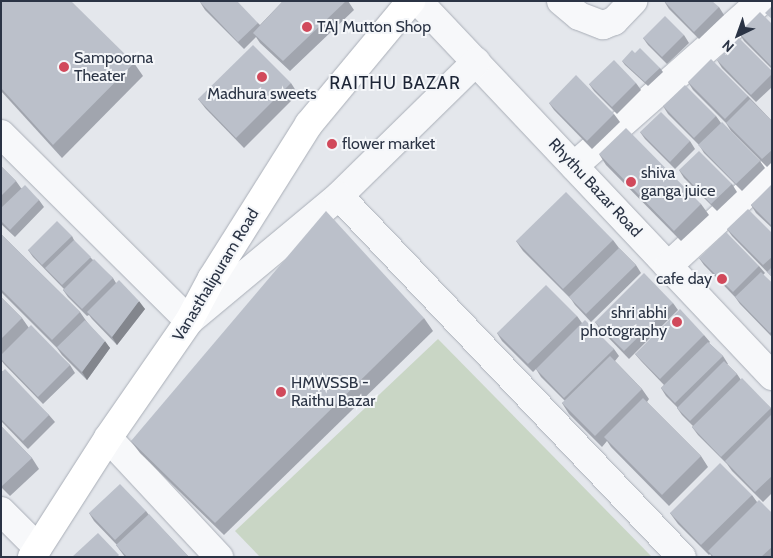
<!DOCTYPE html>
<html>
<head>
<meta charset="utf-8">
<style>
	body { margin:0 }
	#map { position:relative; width:773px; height:558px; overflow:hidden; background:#e4e7ec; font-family:Cabin,sans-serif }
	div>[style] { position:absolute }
	.green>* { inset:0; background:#c9d6c5 }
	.roads { filter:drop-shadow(0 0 1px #a9aeb7) drop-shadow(0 0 1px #a9aeb7) }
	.street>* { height:28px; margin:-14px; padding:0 14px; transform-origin:14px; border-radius:14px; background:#f7f8fa }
	.secondary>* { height:28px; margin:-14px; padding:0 14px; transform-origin:14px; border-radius:14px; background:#fff }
	.wall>* { inset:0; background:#a1a5ae }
	.shaded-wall>* { inset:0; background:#83868d }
	.building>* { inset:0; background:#bbc0ca }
	.dots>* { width:14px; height:14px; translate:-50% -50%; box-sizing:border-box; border:2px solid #f4f6f9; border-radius:50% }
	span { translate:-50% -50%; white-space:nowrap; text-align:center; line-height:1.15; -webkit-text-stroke:4px #f4f6f9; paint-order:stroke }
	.poi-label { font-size:16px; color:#2b3445 }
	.left { translate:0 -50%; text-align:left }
	.right { translate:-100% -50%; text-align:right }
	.street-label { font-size:16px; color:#2b3445 }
	.neighbourhood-label { font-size:18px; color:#1d2536; letter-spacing:1px }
	.frame { position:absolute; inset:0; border:2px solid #2b3445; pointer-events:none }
	.north { position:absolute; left:713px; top:10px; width:50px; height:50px; -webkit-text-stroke:4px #f4f6f9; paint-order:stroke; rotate:222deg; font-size:14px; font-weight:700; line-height:20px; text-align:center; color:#2b3445 }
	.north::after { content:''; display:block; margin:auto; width:18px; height:22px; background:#2b3445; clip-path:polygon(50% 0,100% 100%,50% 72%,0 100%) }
</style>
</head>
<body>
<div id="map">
	<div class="green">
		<i style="clip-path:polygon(438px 339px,652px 557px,260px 557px,235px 531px)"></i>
	</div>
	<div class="roads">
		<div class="street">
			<i style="left:418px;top:1px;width:516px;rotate:46.65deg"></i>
			<i style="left:561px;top:1px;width:23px;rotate:40deg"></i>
			<i style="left:579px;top:16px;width:26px;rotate:21deg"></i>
			<i style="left:603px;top:25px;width:12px;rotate:-20deg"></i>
			<i style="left:614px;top:21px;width:28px;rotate:-46deg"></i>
			<i style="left:1px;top:134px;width:265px;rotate:44.8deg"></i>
			<i style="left:189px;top:321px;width:195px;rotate:-39.8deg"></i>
			<i style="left:339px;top:196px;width:192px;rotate:-44.4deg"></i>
			<i style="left:574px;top:166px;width:249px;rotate:-41.4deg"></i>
			<i style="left:339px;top:196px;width:498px;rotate:46.5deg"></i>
			<i style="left:668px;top:266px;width:142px;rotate:-42.7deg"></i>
			<i style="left:108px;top:438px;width:163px;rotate:47deg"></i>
			<i style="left:1px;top:511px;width:52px;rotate:45deg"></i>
		</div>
		<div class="secondary">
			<i style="left:32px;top:557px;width:141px;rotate:-57.4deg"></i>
			<i style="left:108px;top:438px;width:142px;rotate:-55.3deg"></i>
			<i style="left:189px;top:321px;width:49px;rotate:-61.9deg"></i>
			<i style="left:212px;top:278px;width:182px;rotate:-57.8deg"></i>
			<i style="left:309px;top:124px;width:160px;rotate:-50.3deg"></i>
		</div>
	</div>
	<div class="wall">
		<i style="clip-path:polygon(1px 1px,134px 63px,143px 76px,62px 158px,1px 91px)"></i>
		<i style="clip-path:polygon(283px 1px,348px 1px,354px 10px,290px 71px,260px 43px,256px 37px,244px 49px,205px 10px,200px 2px,258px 23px,260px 25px)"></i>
		<i style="clip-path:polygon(664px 1px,719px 7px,724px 15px,699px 39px,669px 9px)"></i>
		<i style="clip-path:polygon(772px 24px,772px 69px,744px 41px,739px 33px)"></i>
		<i style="clip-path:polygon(684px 35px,689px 43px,667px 64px,648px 45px,643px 38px)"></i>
		<i style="clip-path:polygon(717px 60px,772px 71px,772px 87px,756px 102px,722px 68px)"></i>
		<i style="clip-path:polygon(622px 61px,660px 68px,663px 72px,648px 86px,625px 65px)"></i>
		<i style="clip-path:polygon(688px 82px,748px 96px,772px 121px,772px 162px,767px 167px,731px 131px,726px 123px,693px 90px)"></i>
		<i style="clip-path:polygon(291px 83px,298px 94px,244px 148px,206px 109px,198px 99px)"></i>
		<i style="clip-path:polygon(636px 83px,641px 90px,617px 114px,594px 91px,589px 84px)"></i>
		<i style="clip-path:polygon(549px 103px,614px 114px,620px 122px,592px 149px,554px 110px)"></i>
		<i style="clip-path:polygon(663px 106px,716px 116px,721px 123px,760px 161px,765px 168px,742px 191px,704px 153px,699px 145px,668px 114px)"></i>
		<i style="clip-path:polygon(640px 132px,690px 141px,695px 149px,675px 169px,645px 139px)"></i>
		<i style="clip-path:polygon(599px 154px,701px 204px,709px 215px,681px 241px,606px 165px)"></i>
		<i style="clip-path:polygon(1px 166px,16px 181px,21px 188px,39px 200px,44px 207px,15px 237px,1px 224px)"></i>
		<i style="clip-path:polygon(679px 170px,732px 184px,737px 192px,717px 211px,684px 178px)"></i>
		<i style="clip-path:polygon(772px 186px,772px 228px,756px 213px,751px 205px)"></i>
		<i style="clip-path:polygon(727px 229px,772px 233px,772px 277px,732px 236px)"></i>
		<i style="clip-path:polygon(1px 234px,80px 312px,87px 322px,110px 348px,87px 380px,62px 355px,57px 348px,1px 292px)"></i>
		<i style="clip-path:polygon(72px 236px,75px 242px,93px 260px,113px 278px,116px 283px,145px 309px,117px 345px,92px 319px,89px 315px,87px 316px,68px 297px,63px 290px,64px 289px,33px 257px,28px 250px)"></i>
		<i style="clip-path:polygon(613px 240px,619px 248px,636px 265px,641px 273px,591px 322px,575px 305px,571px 299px,523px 251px,516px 241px)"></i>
		<i style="clip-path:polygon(699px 258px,759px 266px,765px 273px,763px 275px,772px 283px,772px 337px,740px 304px,735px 297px,704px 265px)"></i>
		<i style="clip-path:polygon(1px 297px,22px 318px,29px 328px,70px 365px,75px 373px,43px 404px,4px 364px,1px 360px)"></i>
		<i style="clip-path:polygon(673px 303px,678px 310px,629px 359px,600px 329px,595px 322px)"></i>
		<i style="clip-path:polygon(577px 316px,582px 323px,614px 349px,619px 356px,615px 361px,642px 389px,649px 399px,647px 402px,701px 456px,708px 467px,669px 506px,611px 447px,607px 441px,602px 447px,569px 414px,562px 403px,565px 401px,541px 377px,536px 369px,533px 372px,502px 341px,497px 333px)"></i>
		<i style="clip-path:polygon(424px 318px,433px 331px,224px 535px,140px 453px,131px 441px)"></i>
		<i style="clip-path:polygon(704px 335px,710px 342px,709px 343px,723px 356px,728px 364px,727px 364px,737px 374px,741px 380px,772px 409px,772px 493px,763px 502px,732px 471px,727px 464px,698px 435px,692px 427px,693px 426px,682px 415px,677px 408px,677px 407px,666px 396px,661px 388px,664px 385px,641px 361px,635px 354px)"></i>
		<i style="clip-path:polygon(1px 370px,49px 415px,55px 422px,28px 449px,1px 421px)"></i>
		<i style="clip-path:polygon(1px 426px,32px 458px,39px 469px,10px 496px,1px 487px)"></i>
		<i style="clip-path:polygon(752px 495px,757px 502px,772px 513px,772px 557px,712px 557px,710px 554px,709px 555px,678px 524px,670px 513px)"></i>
		<i style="clip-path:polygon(146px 511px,149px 515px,189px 557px,125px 557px,116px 545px,117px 545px,94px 521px,89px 513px)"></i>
	</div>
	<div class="shaded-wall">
		<i style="clip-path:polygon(139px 301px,145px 309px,117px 345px,112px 337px)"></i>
		<i style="clip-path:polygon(105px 341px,110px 348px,87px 380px,82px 372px)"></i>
	</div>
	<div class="building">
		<i style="clip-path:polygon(1px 1px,71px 1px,134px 63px,53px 145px,1px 88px)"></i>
		<i style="clip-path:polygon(201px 1px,237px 1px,258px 23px,238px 42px,200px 2px)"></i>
		<i style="clip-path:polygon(283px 1px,346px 1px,283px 61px,253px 33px)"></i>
		<i style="clip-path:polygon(664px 1px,712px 1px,719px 7px,694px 32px)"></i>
		<i style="clip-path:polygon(772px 6px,772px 19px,765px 13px)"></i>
		<i style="clip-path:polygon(760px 12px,772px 24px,772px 67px,739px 33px)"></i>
		<i style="clip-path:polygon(665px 16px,684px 35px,662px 57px,643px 38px)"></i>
		<i style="clip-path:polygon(739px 38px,772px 71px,772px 74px,751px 95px,717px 60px)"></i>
		<i style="clip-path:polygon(253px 45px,291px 83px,236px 138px,198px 99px)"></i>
		<i style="clip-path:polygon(640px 48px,660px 68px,645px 82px,622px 61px,632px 50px,635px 53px)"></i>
		<i style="clip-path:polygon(711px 59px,748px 96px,725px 119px,688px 82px)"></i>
		<i style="clip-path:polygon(614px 60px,636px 83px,612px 107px,589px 84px)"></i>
		<i style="clip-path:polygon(576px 75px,614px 114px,587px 141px,549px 103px)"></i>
		<i style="clip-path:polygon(685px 85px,716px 116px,694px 138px,663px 106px)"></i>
		<i style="clip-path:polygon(750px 99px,772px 121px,772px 150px,762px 159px,726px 123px)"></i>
		<i style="clip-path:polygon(661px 112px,690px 141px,670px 162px,640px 132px)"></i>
		<i style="clip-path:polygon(722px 122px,760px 161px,736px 184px,698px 145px)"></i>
		<i style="clip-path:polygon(626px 128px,701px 204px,674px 231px,599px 154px)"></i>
		<i style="clip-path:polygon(699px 151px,732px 184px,711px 204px,679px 170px)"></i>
		<i style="clip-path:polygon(1px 166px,16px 181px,1px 196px)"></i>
		<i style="clip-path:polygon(25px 185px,39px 200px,10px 230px,1px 221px,1px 208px)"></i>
		<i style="clip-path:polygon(771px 185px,772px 186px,772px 226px,751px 205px)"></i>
		<i style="clip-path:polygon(566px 192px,613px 240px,563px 289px,516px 241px)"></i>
		<i style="clip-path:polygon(748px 209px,772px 233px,772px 257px,763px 265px,727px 229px)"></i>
		<i style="clip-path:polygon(326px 211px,424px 318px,215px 523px,131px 441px)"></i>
		<i style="clip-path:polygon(57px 221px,72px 236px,42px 265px,28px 250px)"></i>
		<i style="clip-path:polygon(726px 232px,759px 266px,733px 292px,699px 258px)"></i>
		<i style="clip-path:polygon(1px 234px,80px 312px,52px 340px,1px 289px)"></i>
		<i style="clip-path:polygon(74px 240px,91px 257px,62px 285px,45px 268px)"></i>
		<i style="clip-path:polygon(619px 248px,636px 265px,586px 314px,569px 297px)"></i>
		<i style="clip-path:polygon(94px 259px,113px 278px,82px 309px,63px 290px)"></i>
		<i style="clip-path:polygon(772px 267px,772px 277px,767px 272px)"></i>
		<i style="clip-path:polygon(761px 272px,772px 283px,772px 331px,770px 333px,735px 297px)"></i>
		<i style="clip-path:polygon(644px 273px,673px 303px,624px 351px,595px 322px)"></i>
		<i style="clip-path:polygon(119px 280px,139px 301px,112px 337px,87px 312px)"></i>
		<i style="clip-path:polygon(546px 285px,577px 316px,528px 364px,497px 333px)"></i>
		<i style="clip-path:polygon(1px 297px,22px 318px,1px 339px)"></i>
		<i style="clip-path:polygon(680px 309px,704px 335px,660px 379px,635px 354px)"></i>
		<i style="clip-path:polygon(85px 320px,105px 341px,82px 372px,57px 347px)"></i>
		<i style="clip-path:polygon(585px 320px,614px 349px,564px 398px,536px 369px)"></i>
		<i style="clip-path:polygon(31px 325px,70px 365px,38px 397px,1px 359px,1px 355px)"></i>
		<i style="clip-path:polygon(708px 342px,723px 356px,675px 403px,661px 388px)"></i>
		<i style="clip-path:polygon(610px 356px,642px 389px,595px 436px,562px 403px)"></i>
		<i style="clip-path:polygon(724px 361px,737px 374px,690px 421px,677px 408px)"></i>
		<i style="clip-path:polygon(5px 369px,49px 415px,23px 441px,1px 419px,1px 373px)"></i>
		<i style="clip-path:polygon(742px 378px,771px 408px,721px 457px,692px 427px)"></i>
		<i style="clip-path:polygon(643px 398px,701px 456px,662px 495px,604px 437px)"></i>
		<i style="clip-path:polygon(772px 414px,772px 476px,755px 492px,725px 461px)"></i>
		<i style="clip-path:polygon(1px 426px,32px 458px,2px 486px,1px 484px)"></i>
		<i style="clip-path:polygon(720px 463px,752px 495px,701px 545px,670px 513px)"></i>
		<i style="clip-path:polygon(120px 484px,146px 511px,115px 540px,89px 513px)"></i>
		<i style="clip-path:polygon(759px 500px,772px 513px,772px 547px,761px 557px,714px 557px,708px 551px)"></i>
		<i style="clip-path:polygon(149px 514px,189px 557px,127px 557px,116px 545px)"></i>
		<i style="clip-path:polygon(98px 533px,119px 555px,117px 557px,72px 557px)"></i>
	</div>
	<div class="dots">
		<i style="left:307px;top:27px;background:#d1495b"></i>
		<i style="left:64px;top:67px;background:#d1495b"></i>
		<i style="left:262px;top:77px;background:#d1495b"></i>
		<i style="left:332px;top:144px;background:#d1495b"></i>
		<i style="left:631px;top:182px;background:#d1495b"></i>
		<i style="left:722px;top:279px;background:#d1495b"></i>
		<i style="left:677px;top:322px;background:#d1495b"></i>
		<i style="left:281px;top:392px;background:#d1495b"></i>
	</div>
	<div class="poi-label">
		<span class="left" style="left:317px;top:27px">TAJ Mutton Shop</span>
		<span class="left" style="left:74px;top:67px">Sampoorna<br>Theater</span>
		<span style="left:262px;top:94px">Madhura sweets</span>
		<span class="left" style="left:342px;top:144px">flower market</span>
		<span class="left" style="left:641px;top:182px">shiva<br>ganga juice</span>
		<span class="right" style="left:712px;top:279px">cafe day</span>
		<span class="right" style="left:667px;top:322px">shri abhi<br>photography</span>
		<span class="left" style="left:291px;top:392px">HMWSSB -<br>Raithu Bazar</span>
	</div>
	<div class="street-label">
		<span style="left:595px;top:188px;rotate:47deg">Rhythu Bazar Road</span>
		<span style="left:216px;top:275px;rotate:-59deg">Vanasthalipuram Road</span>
	</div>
	<div class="neighbourhood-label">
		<span style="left:395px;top:83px">RAITHU BAZAR</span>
	</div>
	<div class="frame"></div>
	<div class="north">N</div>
</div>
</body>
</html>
